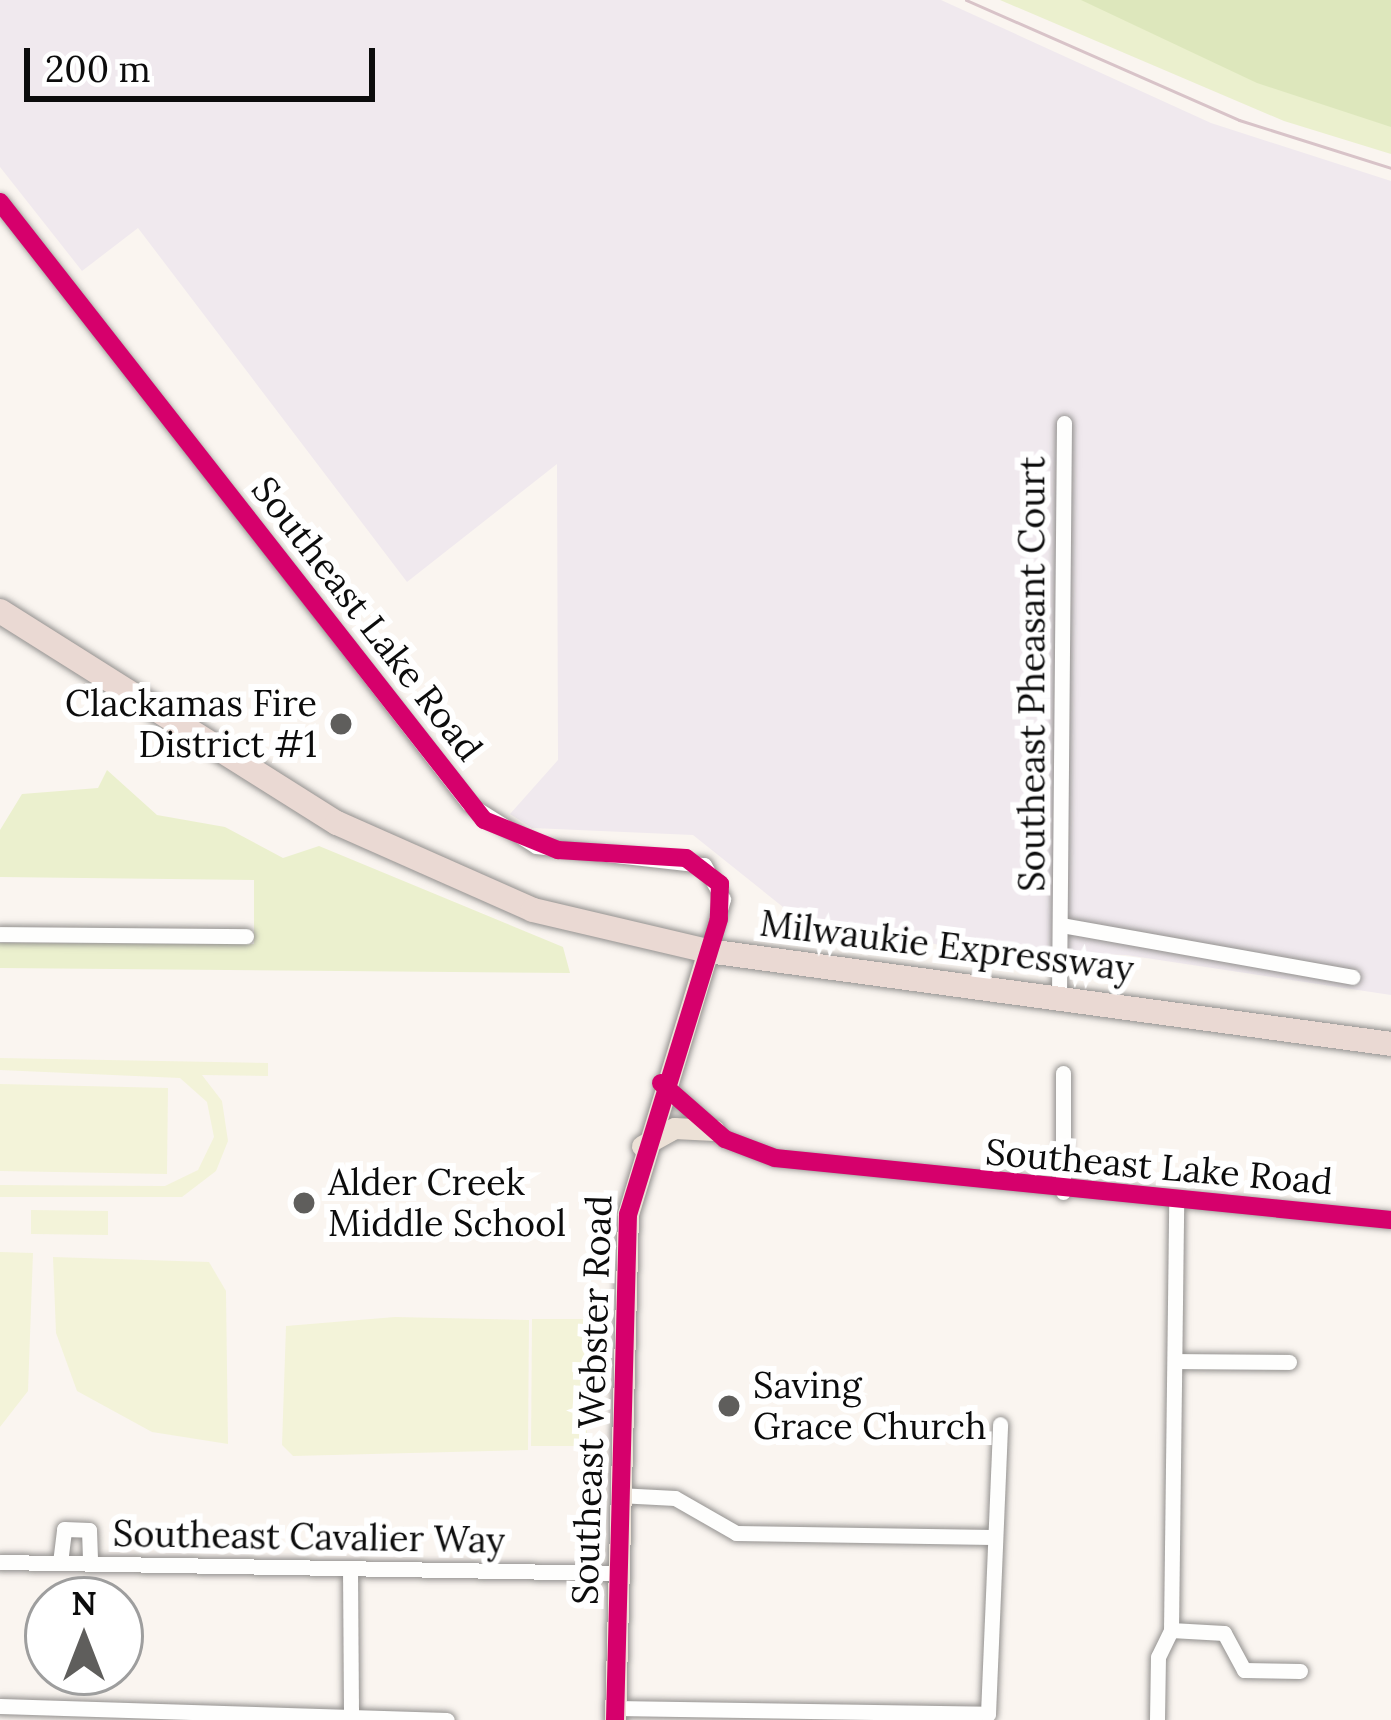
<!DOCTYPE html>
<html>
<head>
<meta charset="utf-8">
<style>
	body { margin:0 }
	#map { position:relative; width:1391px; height:1720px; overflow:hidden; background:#faf5f0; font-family:Lora,serif }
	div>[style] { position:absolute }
	.industrial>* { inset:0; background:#f0e9ee }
	.green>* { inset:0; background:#ebf0ce }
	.forest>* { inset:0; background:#dde7bc }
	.pitch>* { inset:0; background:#f3f3d9 }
	.roads { filter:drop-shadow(0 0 3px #93918f) drop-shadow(0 0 3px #93918f) }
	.minor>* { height:15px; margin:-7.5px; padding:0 7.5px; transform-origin:7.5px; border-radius:7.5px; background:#fefefd }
	.major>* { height:21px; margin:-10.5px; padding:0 10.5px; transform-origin:10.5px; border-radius:10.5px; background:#ece1d6 }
	.highway>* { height:24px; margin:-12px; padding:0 12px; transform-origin:12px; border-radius:12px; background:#ead9d3 }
	.rail>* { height:3px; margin:-1.5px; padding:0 1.5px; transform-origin:1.5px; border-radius:1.5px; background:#d8c3c8 }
	.cycleway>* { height:18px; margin:-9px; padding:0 9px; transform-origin:9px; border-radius:9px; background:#d6006c }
	.dots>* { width:33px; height:33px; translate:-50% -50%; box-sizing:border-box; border:6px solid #fff; border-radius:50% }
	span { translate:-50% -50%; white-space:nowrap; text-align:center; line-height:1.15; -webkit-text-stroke:12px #fff; paint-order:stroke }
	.street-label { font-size:36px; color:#0c0c0c }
	.poi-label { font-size:36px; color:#0c0c0c }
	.right { translate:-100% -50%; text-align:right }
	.left { translate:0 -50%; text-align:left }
	.north { position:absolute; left:24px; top:1576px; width:120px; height:120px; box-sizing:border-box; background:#fff; border:3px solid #9e9e9e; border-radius:50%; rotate:0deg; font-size:33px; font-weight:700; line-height:48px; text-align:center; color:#0c0c0c }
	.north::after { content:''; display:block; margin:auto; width:42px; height:54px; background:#5f5e5c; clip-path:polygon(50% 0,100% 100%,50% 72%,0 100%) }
	.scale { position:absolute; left:24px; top:48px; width:351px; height:54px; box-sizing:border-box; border:6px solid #0c0c0c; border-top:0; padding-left:15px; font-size:36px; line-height:42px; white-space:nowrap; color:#0c0c0c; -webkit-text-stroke:9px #fff; paint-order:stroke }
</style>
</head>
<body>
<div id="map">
	<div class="industrial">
		<i style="clip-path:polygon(0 0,941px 0,1211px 123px,1391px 181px,1391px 995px,1126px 955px,969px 951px,793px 915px,693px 835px,532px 828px,510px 814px,558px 760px,557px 464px,407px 582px,138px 228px,82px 271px,0 167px)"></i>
	</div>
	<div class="green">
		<i style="clip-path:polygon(1000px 0,1391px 0,1391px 154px,1284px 121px)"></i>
		<i style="clip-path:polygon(107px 770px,157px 815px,225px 827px,283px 858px,319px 846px,563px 947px,570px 973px,0 968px,0 943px,254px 944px,254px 880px,0 877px,0 830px,22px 794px,98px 788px)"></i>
	</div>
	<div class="forest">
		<i style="clip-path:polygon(1081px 0,1391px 0,1391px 127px,1257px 83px)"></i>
	</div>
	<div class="pitch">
		<i style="clip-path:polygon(0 1058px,268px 1063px,268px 1076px,202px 1075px,222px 1101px,228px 1141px,216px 1171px,182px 1197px,0 1197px,0 1185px,165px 1186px,198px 1170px,214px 1137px,207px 1102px,180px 1078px,0 1070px)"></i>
		<i style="clip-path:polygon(0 1084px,168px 1088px,167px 1174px,0 1171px)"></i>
		<i style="clip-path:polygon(31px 1210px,108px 1211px,108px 1235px,31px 1234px)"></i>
		<i style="clip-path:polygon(0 1252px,33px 1253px,28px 1391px,0 1427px)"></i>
		<i style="clip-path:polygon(53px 1257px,209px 1262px,226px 1291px,228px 1444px,152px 1432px,77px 1391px,56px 1333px)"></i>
		<i style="clip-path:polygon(395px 1317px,529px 1320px,528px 1450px,293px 1456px,282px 1445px,286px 1326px)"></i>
		<i style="clip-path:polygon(532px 1319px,587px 1319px,587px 1446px,531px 1446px)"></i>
	</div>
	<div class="roads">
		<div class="minor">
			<i style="left:0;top:202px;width:763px;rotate:52.08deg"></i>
			<i style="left:469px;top:804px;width:79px;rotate:32.1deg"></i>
			<i style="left:536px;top:846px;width:169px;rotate:6.5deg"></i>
			<i style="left:704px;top:865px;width:39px;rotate:61deg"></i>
			<i style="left:723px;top:899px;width:54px;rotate:106.1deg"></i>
			<i style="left:1061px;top:925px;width:296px;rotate:10.1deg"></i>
			<i style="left:0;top:934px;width:246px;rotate:0.5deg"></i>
			<i style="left:1059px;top:996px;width:573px;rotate:-89.5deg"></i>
			<i style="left:1063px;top:1073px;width:119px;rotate:90deg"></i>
			<i style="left:661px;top:1083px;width:85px;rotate:41.2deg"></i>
			<i style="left:725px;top:1139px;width:53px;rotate:20.8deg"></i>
			<i style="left:775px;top:1158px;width:619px;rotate:5.75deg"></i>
			<i style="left:1176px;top:1361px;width:113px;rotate:0.5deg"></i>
			<i style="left:618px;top:1495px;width:57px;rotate:3deg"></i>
			<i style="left:675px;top:1498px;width:70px;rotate:29.8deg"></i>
			<i style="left:736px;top:1533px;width:256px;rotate:0.9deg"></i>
			<i style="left:0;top:1562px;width:617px;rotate:1.02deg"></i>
			<i style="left:60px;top:1563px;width:34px;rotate:-83deg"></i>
			<i style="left:64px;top:1529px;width:25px;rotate:2deg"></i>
			<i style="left:89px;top:1530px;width:34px;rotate:88deg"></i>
			<i style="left:350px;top:1568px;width:144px;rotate:89.6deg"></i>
			<i style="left:1171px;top:1630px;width:53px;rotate:3.2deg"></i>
			<i style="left:1224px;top:1633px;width:42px;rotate:61.6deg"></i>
			<i style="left:1244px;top:1670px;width:56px;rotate:1deg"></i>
			<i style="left:0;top:1706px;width:447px;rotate:1.8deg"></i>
			<i style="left:615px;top:1708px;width:373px;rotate:0.9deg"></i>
			<i style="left:988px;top:1714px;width:290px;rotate:-87.6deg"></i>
			<i style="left:1157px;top:1720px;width:63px;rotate:-89.1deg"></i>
			<i style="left:1158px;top:1657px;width:30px;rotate:-64deg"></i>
			<i style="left:1171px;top:1630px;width:426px;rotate:-89.3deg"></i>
		</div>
		<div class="major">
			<i style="left:642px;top:1146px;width:37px;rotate:-29deg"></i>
			<i style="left:674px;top:1128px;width:40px;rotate:2.9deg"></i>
			<i style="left:615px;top:1720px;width:506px;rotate:-88.53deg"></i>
			<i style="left:628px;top:1214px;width:275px;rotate:-73.1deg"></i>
		</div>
		<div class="highway">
			<i style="left:0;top:611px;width:398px;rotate:32.2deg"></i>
			<i style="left:337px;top:823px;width:214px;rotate:23.9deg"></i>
			<i style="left:533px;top:910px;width:180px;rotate:13.2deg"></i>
			<i style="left:708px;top:951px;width:689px;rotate:7.75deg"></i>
		</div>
	</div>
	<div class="rail">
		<i style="left:966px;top:0;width:298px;rotate:23.7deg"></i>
		<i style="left:1239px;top:120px;width:159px;rotate:17.5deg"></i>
	</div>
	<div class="cycleway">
		<i style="left:0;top:202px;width:785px;rotate:51.93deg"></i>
		<i style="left:484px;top:820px;width:80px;rotate:22.1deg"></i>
		<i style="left:558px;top:850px;width:128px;rotate:3.6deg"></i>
		<i style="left:686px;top:858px;width:43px;rotate:37.4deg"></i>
		<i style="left:720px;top:884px;width:35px;rotate:92deg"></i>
		<i style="left:719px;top:919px;width:309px;rotate:107.1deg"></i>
		<i style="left:628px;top:1214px;width:506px;rotate:91.47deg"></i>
		<i style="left:661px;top:1083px;width:85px;rotate:41.2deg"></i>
		<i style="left:725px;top:1139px;width:53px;rotate:20.8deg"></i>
		<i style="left:775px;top:1158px;width:619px;rotate:5.75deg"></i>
	</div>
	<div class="dots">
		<i style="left:341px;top:724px;background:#5f5e5c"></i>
		<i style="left:304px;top:1203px;background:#5f5e5c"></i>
		<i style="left:729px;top:1406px;background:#5f5e5c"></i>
	</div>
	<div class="street-label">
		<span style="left:367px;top:619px;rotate:52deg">Southeast Lake Road</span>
		<span style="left:1032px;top:674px;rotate:-90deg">Southeast Pheasant Court</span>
		<span style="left:947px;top:946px;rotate:7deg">Milwaukie Expressway</span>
		<span style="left:1159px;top:1167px;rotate:5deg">Southeast Lake Road</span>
		<span style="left:592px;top:1400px;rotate:-88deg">Southeast Webster Road</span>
		<span style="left:309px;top:1537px;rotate:1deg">Southeast Cavalier Way</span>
	</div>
	<div class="poi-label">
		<span class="right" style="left:317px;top:724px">Clackamas Fire<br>District #1</span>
		<span class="left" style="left:328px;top:1203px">Alder Creek<br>Middle School</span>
		<span class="left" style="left:753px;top:1406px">Saving<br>Grace Church</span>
	</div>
	<div class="north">N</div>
	<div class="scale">200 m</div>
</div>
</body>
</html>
